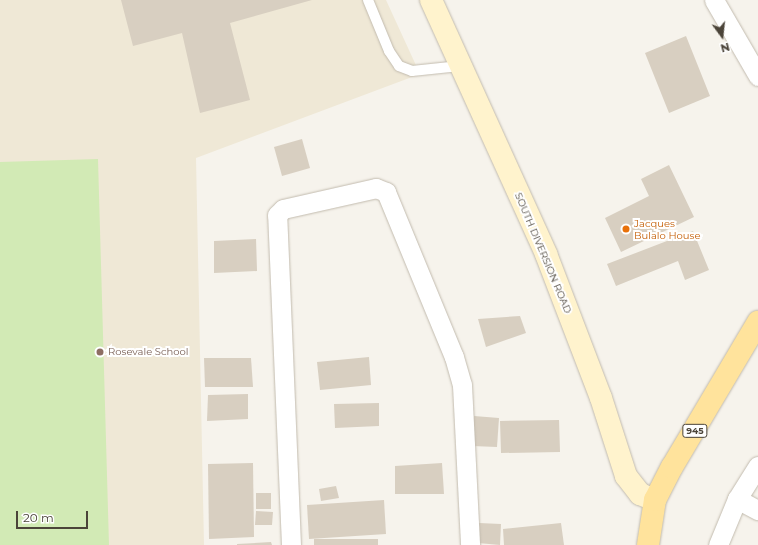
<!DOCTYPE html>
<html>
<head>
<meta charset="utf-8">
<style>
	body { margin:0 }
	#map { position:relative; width:758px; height:545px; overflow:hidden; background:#f6f3ec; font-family:Montserrat,sans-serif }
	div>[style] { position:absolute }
	.education>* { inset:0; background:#efe8d6 }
	.green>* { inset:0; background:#d2eab5 }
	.building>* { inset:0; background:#d8cfc1 }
	.roads { filter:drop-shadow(0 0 1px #c2bbae) drop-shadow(0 0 1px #c2bbae) }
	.lane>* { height:10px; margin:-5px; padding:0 5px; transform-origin:5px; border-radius:5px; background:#fff }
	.street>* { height:19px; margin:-9.5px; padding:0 9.5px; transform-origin:9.5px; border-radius:9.5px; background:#fff }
	.secondary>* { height:22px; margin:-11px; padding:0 11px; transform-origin:11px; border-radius:11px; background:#fff3cd }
	.primary>* { height:22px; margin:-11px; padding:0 11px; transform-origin:11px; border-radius:11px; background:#ffe39c }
	.dots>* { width:11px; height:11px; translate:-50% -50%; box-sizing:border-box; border:2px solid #fff; border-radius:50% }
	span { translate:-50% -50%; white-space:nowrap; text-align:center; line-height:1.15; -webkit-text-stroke:4px #fff; paint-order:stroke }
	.shield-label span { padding:1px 3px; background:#fff; border:1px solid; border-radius:3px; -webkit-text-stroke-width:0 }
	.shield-label { font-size:9px; color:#4b4439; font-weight:700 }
	.food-label { font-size:10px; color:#c56008 }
	.left { translate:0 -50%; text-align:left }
	.street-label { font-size:10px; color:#4b4439 }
	.education-label { font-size:10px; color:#785e54 }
	.north { position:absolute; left:702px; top:16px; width:40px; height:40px; -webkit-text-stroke:3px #fff; paint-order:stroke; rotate:165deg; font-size:11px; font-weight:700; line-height:16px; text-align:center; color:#4b4439 }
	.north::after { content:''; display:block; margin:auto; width:14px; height:18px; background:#4b4439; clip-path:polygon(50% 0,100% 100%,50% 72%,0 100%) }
	.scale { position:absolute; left:16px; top:511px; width:72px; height:18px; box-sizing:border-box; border:2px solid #4b4439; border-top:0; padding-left:5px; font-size:12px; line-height:14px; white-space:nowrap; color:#4b4439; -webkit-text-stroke:3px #fff; paint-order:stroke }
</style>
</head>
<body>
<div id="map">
	<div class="education">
		<i style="clip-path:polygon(0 0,386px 0,420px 74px,196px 158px,204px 545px,0 545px)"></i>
	</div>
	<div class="green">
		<i style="clip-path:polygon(98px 159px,109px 545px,0 545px,0 162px)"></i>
	</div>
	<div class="building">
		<i style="clip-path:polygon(121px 0,312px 0,230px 23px,250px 100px,200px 113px,182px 33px,133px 46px)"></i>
		<i style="clip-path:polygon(686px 36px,710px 96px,669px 113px,645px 53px)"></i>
		<i style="clip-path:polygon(302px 139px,310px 168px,282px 176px,274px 147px)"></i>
		<i style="clip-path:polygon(669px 165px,694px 217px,621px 252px,605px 218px,649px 196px,641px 179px)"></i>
		<i style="clip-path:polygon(693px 231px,709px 270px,685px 280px,678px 261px,616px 286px,607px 264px)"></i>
		<i style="clip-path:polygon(256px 239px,257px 271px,214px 273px,214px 241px)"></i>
		<i style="clip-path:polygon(520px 316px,526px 333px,486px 347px,478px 319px)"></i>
		<i style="clip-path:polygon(369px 357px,371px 385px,320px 390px,317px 362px)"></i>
		<i style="clip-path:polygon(204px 358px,251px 358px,253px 387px,205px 387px)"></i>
		<i style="clip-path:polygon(248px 394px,248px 419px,207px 421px,208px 395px)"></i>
		<i style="clip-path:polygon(379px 403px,379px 426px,335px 428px,334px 404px)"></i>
		<i style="clip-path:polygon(474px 416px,499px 418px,497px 447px,472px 446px)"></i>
		<i style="clip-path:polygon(559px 420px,560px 452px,501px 453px,500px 421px)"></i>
		<i style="clip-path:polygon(253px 463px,254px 537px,209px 539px,208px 464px)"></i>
		<i style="clip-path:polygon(442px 463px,444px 494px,395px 494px,395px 466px)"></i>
		<i style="clip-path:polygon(336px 486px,339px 498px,321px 501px,319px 489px)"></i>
		<i style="clip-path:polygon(256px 493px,271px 493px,271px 509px,256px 509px)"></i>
		<i style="clip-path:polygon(384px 500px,386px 534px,309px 539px,307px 505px)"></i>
		<i style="clip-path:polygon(256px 511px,273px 512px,272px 525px,255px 525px)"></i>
		<i style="clip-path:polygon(479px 523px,501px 524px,500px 545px,478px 543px)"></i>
		<i style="clip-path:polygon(561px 523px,564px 545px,504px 545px,503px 529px)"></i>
		<i style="clip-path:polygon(314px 539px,378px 539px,378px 545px,314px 545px)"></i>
		<i style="clip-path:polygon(271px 542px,272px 545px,237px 545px,237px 544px)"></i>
	</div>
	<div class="roads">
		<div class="lane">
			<i style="left:368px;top:0;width:55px;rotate:67.6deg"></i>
			<i style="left:389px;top:51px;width:18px;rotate:56deg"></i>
			<i style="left:399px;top:66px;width:14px;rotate:21deg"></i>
			<i style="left:412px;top:71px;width:48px;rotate:-5.9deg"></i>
		</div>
		<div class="street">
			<i style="left:714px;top:0;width:88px;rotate:59.9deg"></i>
			<i style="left:737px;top:499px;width:24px;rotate:28deg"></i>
			<i style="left:291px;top:545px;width:330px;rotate:-92.4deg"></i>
			<i style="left:277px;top:215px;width:8px;rotate:-45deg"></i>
			<i style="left:283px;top:209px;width:95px;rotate:-12.7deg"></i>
			<i style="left:376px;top:188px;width:11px;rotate:22deg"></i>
			<i style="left:386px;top:192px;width:178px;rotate:67.6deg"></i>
			<i style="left:454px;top:357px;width:29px;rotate:74deg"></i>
			<i style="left:462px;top:385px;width:160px;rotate:87.1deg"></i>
			<i style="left:718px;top:545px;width:50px;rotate:-67.6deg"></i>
			<i style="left:737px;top:499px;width:39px;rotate:-58deg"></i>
		</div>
		<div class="secondary">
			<i style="left:431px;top:0;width:279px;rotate:65.6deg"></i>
			<i style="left:546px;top:254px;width:154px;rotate:69.1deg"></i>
			<i style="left:601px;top:398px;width:82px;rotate:72.2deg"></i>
			<i style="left:626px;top:476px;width:23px;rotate:52deg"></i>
			<i style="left:640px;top:494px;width:16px;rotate:22deg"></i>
		</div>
		<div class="primary">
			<i style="left:648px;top:545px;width:46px;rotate:-81.2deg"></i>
			<i style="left:655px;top:500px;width:37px;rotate:-63deg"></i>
			<i style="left:672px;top:467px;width:169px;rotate:-59.3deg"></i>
		</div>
	</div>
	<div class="dots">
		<i style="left:626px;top:229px;background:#e8710a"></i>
		<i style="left:100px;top:352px;background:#8d6e63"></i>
	</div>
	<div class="shield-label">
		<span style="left:695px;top:431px">945</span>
	</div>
	<div class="food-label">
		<span class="left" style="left:634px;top:229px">Jacques<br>Bulalo House</span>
	</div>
	<div class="street-label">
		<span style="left:543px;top:253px;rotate:67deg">SOUTH DIVERSION ROAD</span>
	</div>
	<div class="education-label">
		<span class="left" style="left:108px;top:352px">Rosevale School</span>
	</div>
	<div class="north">N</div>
	<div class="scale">20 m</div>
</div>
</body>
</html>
